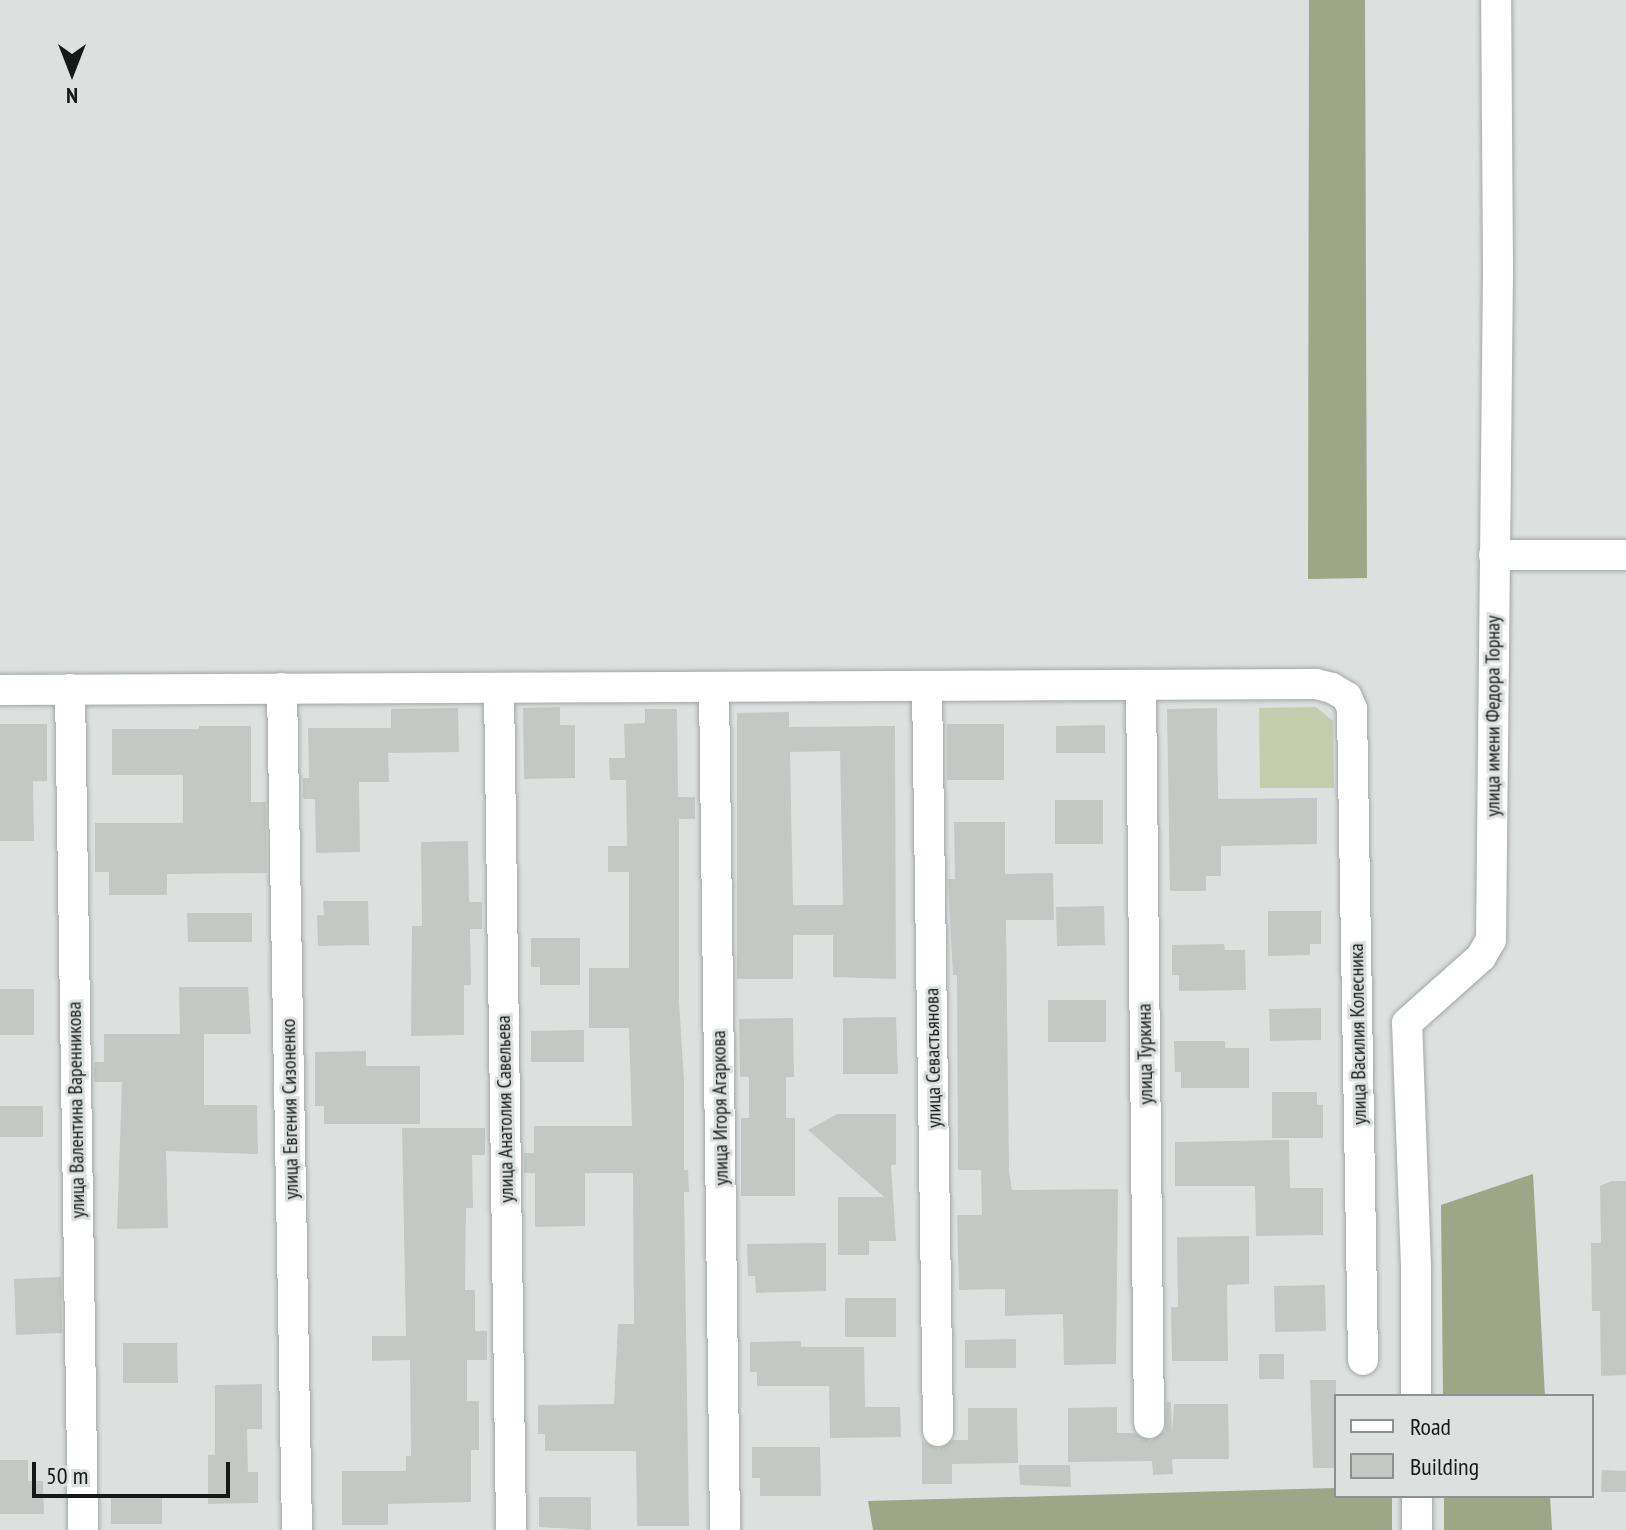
<!DOCTYPE html>
<html>
<head>
<meta charset="utf-8">
<style>
	body { margin:0 }
	#map { position:relative; width:1626px; height:1530px; overflow:hidden; background:#dce1e0; font-family:"PT Sans Narrow",sans-serif }
	div>[style] { position:absolute }
	.green>* { inset:0; background:#c5cdae }
	.forest>* { inset:0; background:#9da686 }
	.building>* { inset:0; background:#c4c8c4 }
	.roads { filter:drop-shadow(0 0 2px #a2a7a6) drop-shadow(0 0 2px #a2a7a6) }
	.minor>* { height:30px; margin:-15px; padding:0 15px; transform-origin:15px; border-radius:15px; background:#fff }
	span { translate:-50% -50%; white-space:nowrap; text-align:center; line-height:1.15; -webkit-text-stroke:6px #dce1e0; paint-order:stroke }
	.street-label { font-size:20px; color:#171919 }
	.legend { position:absolute; left:1334px; top:1394px; width:260px; height:104px; box-sizing:border-box; background:#dce1e0; border:2px solid #8d9190; margin:0; padding:10px 14px; list-style:none; font-size:24px; color:#171919 }
	.legend li { display:flex; align-items:center; gap:16px; height:40px }
	.legend b { width:40px; border:2px solid #8d9190 }
	.north { position:absolute; left:32px; top:32px; width:80px; height:80px; -webkit-text-stroke:6px #dce1e0; paint-order:stroke; rotate:180deg; font-size:22px; font-weight:700; line-height:32px; text-align:center; color:#171919 }
	.north::after { content:''; display:block; margin:auto; width:28px; height:36px; background:#171919; clip-path:polygon(50% 0,100% 100%,50% 72%,0 100%) }
	.scale { position:absolute; left:32px; top:1462px; width:198px; height:36px; box-sizing:border-box; border:4px solid #171919; border-top:0; padding-left:10px; font-size:24px; line-height:28px; white-space:nowrap; color:#171919; -webkit-text-stroke:6px #dce1e0; paint-order:stroke }
</style>
</head>
<body>
<div id="map">
	<div class="green">
		<i style="clip-path:polygon(1316px 707px,1333px 721px,1334px 788px,1260px 788px,1259px 708px)"></i>
	</div>
	<div class="forest">
		<i style="clip-path:polygon(1309px 0,1365px 0,1367px 578px,1308px 579px)"></i>
		<i style="clip-path:polygon(1533px 1174px,1545px 1396px,1443px 1396px,1441px 1205px)"></i>
		<i style="clip-path:polygon(1336px 1488px,1336px 1496px,1392px 1496px,1392px 1530px,873px 1530px,868px 1501px)"></i>
		<i style="clip-path:polygon(1444px 1496px,1550px 1496px,1552px 1530px,1444px 1530px)"></i>
	</div>
	<div class="building">
		<i style="clip-path:polygon(560px 707px,560px 725px,575px 725px,575px 778px,524px 779px,523px 708px)"></i>
		<i style="clip-path:polygon(458px 708px,459px 752px,388px 753px,389px 782px,359px 782px,360px 852px,316px 853px,315px 799px,303px 799px,303px 778px,309px 778px,308px 728px,391px 728px,391px 709px)"></i>
		<i style="clip-path:polygon(1217px 708px,1218px 799px,1317px 798px,1317px 844px,1221px 846px,1221px 876px,1206px 876px,1206px 891px,1170px 891px,1167px 709px)"></i>
		<i style="clip-path:polygon(645px 709px,677px 709px,678px 797px,695px 797px,695px 819px,679px 819px,679px 1002px,684px 1080px,684px 1170px,688px 1170px,689px 1192px,684px 1192px,689px 1526px,637px 1526px,636px 1451px,545px 1451px,545px 1434px,538px 1434px,538px 1405px,614px 1404px,618px 1324px,634px 1324px,633px 1173px,585px 1173px,585px 1226px,535px 1227px,535px 1173px,524px 1173px,524px 1153px,534px 1153px,534px 1126px,632px 1126px,629px 1028px,589px 1028px,589px 968px,629px 968px,629px 872px,608px 872px,608px 846px,627px 846px,626px 780px,610px 780px,609px 758px,625px 758px,624px 724px,645px 723px)"></i>
		<i style="clip-path:polygon(evenodd,789px 712px,789px 727px,895px 726px,896px 979px,833px 977px,833px 935px,793px 935px,793px 979px,737px 979px,737px 713px,789px 712px,840px 751px,843px 905px,793px 905px,790px 752px,840px 751px)"></i>
		<i style="clip-path:polygon(0 724px,47px 724px,47px 781px,33px 781px,34px 841px,0 841px)"></i>
		<i style="clip-path:polygon(947px 724px,1004px 724px,1004px 780px,947px 780px)"></i>
		<i style="clip-path:polygon(1105px 725px,1105px 753px,1056px 753px,1056px 726px)"></i>
		<i style="clip-path:polygon(199px 726px,251px 726px,251px 802px,266px 802px,267px 873px,167px 874px,167px 895px,109px 895px,109px 872px,95px 872px,95px 823px,183px 823px,183px 775px,112px 775px,112px 729px,199px 729px)"></i>
		<i style="clip-path:polygon(1055px 800px,1103px 800px,1103px 844px,1055px 844px)"></i>
		<i style="clip-path:polygon(954px 822px,1005px 822px,1005px 874px,1053px 873px,1054px 920px,1006px 920px,1009px 1171px,1012px 1190px,1118px 1189px,1116px 1364px,1064px 1365px,1063px 1314px,1005px 1316px,1005px 1289px,959px 1290px,957px 1215px,982px 1215px,981px 1170px,958px 1170px,957px 975px,953px 975px,948px 879px,955px 879px)"></i>
		<i style="clip-path:polygon(468px 841px,469px 902px,482px 902px,482px 929px,470px 929px,471px 985px,464px 985px,464px 1035px,411px 1036px,412px 926px,422px 926px,421px 842px)"></i>
		<i style="clip-path:polygon(323px 901px,368px 901px,369px 945px,318px 946px,317px 915px,324px 915px)"></i>
		<i style="clip-path:polygon(1104px 906px,1105px 945px,1057px 946px,1056px 907px)"></i>
		<i style="clip-path:polygon(1268px 911px,1321px 911px,1321px 944px,1310px 944px,1310px 955px,1268px 956px)"></i>
		<i style="clip-path:polygon(187px 913px,252px 913px,252px 942px,188px 942px)"></i>
		<i style="clip-path:polygon(531px 938px,580px 938px,580px 985px,540px 985px,540px 967px,531px 967px)"></i>
		<i style="clip-path:polygon(1224px 944px,1225px 950px,1245px 950px,1246px 990px,1179px 991px,1179px 975px,1172px 975px,1172px 945px)"></i>
		<i style="clip-path:polygon(179px 987px,248px 987px,251px 1034px,204px 1034px,204px 1105px,257px 1105px,258px 1154px,166px 1151px,168px 1228px,117px 1229px,122px 1082px,94px 1082px,94px 1062px,104px 1062px,104px 1034px,180px 1034px)"></i>
		<i style="clip-path:polygon(0 989px,34px 989px,34px 1035px,0 1035px)"></i>
		<i style="clip-path:polygon(1048px 1000px,1106px 1000px,1106px 1042px,1048px 1042px)"></i>
		<i style="clip-path:polygon(1321px 1008px,1321px 1040px,1270px 1041px,1269px 1009px)"></i>
		<i style="clip-path:polygon(896px 1017px,898px 1074px,843px 1074px,843px 1018px)"></i>
		<i style="clip-path:polygon(793px 1018px,794px 1077px,786px 1077px,786px 1118px,795px 1118px,795px 1196px,741px 1196px,741px 1118px,749px 1118px,749px 1077px,740px 1077px,739px 1019px)"></i>
		<i style="clip-path:polygon(584px 1030px,584px 1062px,531px 1062px,531px 1031px)"></i>
		<i style="clip-path:polygon(1174px 1041px,1225px 1041px,1225px 1048px,1249px 1048px,1249px 1088px,1181px 1088px,1181px 1072px,1175px 1072px)"></i>
		<i style="clip-path:polygon(366px 1051px,366px 1066px,420px 1066px,420px 1124px,324px 1124px,324px 1106px,315px 1106px,315px 1052px)"></i>
		<i style="clip-path:polygon(1272px 1092px,1317px 1092px,1317px 1105px,1323px 1105px,1323px 1138px,1272px 1138px)"></i>
		<i style="clip-path:polygon(0 1106px,43px 1106px,43px 1137px,0 1137px)"></i>
		<i style="clip-path:polygon(837px 1114px,896px 1114px,896px 1165px,891px 1165px,896px 1241px,869px 1241px,869px 1255px,838px 1255px,838px 1197px,884px 1197px,808px 1130px)"></i>
		<i style="clip-path:polygon(402px 1128px,485px 1128px,485px 1155px,472px 1155px,473px 1208px,466px 1208px,465px 1290px,475px 1290px,475px 1331px,487px 1331px,487px 1360px,467px 1360px,467px 1401px,479px 1401px,479px 1450px,471px 1450px,471px 1502px,388px 1504px,388px 1525px,342px 1525px,342px 1471px,406px 1471px,406px 1456px,411px 1456px,410px 1360px,372px 1361px,372px 1336px,406px 1336px)"></i>
		<i style="clip-path:polygon(1289px 1140px,1290px 1188px,1323px 1188px,1323px 1235px,1256px 1236px,1255px 1186px,1175px 1186px,1175px 1142px)"></i>
		<i style="clip-path:polygon(1612px 1181px,1626px 1181px,1626px 1375px,1601px 1376px,1600px 1311px,1592px 1311px,1591px 1243px,1601px 1243px,1600px 1186px)"></i>
		<i style="clip-path:polygon(1249px 1236px,1249px 1284px,1227px 1285px,1228px 1361px,1172px 1361px,1171px 1307px,1178px 1307px,1177px 1237px)"></i>
		<i style="clip-path:polygon(826px 1243px,826px 1291px,756px 1293px,755px 1276px,748px 1276px,747px 1244px)"></i>
		<i style="clip-path:polygon(61px 1277px,62px 1333px,16px 1335px,14px 1279px)"></i>
		<i style="clip-path:polygon(1325px 1285px,1326px 1331px,1275px 1332px,1274px 1286px)"></i>
		<i style="clip-path:polygon(845px 1298px,896px 1298px,896px 1337px,845px 1337px)"></i>
		<i style="clip-path:polygon(1016px 1339px,1016px 1368px,965px 1368px,965px 1340px)"></i>
		<i style="clip-path:polygon(801px 1341px,801px 1347px,864px 1347px,865px 1407px,900px 1407px,901px 1437px,830px 1438px,829px 1386px,757px 1386px,757px 1372px,750px 1372px,750px 1342px)"></i>
		<i style="clip-path:polygon(123px 1343px,177px 1343px,178px 1383px,123px 1383px)"></i>
		<i style="clip-path:polygon(1259px 1354px,1284px 1354px,1284px 1379px,1259px 1379px)"></i>
		<i style="clip-path:polygon(1310px 1380px,1336px 1380px,1336px 1468px,1313px 1468px)"></i>
		<i style="clip-path:polygon(262px 1384px,262px 1429px,247px 1429px,248px 1472px,258px 1472px,258px 1503px,208px 1504px,208px 1455px,215px 1455px,215px 1385px)"></i>
		<i style="clip-path:polygon(1167px 1402px,1171px 1402px,1172px 1433px,1174px 1404px,1228px 1404px,1229px 1459px,1172px 1459px,1173px 1474px,1153px 1475px,1152px 1461px,1068px 1462px,1068px 1408px,1117px 1407px,1117px 1433px,1134px 1433px,1150px 1441px,1165px 1431px)"></i>
		<i style="clip-path:polygon(968px 1408px,1017px 1408px,1018px 1463px,952px 1464px,952px 1484px,922px 1484px,922px 1441px,939px 1449px,953px 1440px,968px 1440px)"></i>
		<i style="clip-path:polygon(752px 1447px,820px 1447px,821px 1496px,760px 1496px,760px 1478px,752px 1478px)"></i>
		<i style="clip-path:polygon(0 1460px,28px 1460px,28px 1481px,43px 1481px,44px 1514px,0 1514px)"></i>
		<i style="clip-path:polygon(1019px 1465px,1070px 1465px,1071px 1487px,1020px 1485px)"></i>
		<i style="clip-path:polygon(1602px 1470px,1626px 1471px,1626px 1492px,1601px 1492px)"></i>
		<i style="clip-path:polygon(111px 1495px,162px 1495px,162px 1524px,111px 1524px)"></i>
		<i style="clip-path:polygon(539px 1497px,591px 1497px,591px 1530px,539px 1527px)"></i>
	</div>
	<div class="roads">
		<div class="minor">
			<i style="left:1494px;top:555px;width:132px"></i>
			<i style="left:1141px;top:685px;width:738px;rotate:89.38deg"></i>
			<i style="left:927px;top:686px;width:745px;rotate:89.15deg"></i>
			<i style="left:714px;top:687px;width:843px;rotate:89.25deg"></i>
			<i style="left:282px;top:688px;width:842px;rotate:88.98deg"></i>
			<i style="left:499px;top:688px;width:842px;rotate:89.18deg"></i>
			<i style="left:70px;top:689px;width:841px;rotate:89.11deg"></i>
			<i style="left:0;top:690px;width:1316px;rotate:-0.26deg"></i>
			<i style="left:1316px;top:684px;width:16px;rotate:14deg"></i>
			<i style="left:1332px;top:688px;width:17px;rotate:31deg"></i>
			<i style="left:1347px;top:697px;width:13px;rotate:67deg"></i>
			<i style="left:1352px;top:709px;width:651px;rotate:89.03deg"></i>
			<i style="left:1416px;top:1396px;width:130px;rotate:-90deg"></i>
			<i style="left:1416px;top:1266px;width:243px;rotate:-92.1deg"></i>
			<i style="left:1407px;top:1023px;width:99px;rotate:-41.7deg"></i>
			<i style="left:1481px;top:957px;width:20px;rotate:-60deg"></i>
			<i style="left:1491px;top:940px;width:671px;rotate:-89.4deg"></i>
			<i style="left:1498px;top:269px;width:269px;rotate:-90.4deg"></i>
			<i style="left:1417px;top:1496px;width:34px;rotate:90deg"></i>
		</div>
	</div>
	<div class="street-label">
		<span style="left:1493px;top:716px;rotate:-90deg">улица имени Федора Торнау</span>
		<span style="left:1358px;top:1034px;rotate:-91deg">улица Василия Колесника</span>
		<span style="left:1145px;top:1054px;rotate:-91deg">улица Туркина</span>
		<span style="left:933px;top:1058px;rotate:-91deg">улица Севастьянова</span>
		<span style="left:720px;top:1108px;rotate:-91deg">улица Игоря Агаркова</span>
		<span style="left:290px;top:1109px;rotate:-91deg">улица Евгения Сизоненко</span>
		<span style="left:505px;top:1109px;rotate:-91deg">улица Анатолия Савельева</span>
		<span style="left:76px;top:1110px;rotate:-91deg">улица Валентина Варенникова</span>
	</div>
	<ul class="legend">
	<li><b style="height:10px;background:#fff"></b>Road</li>
	<li><b style="height:22px;background:#c4c8c4"></b>Building</li>
	</ul>
	<div class="north">N</div>
	<div class="scale">50 m</div>
</div>
</body>
</html>
